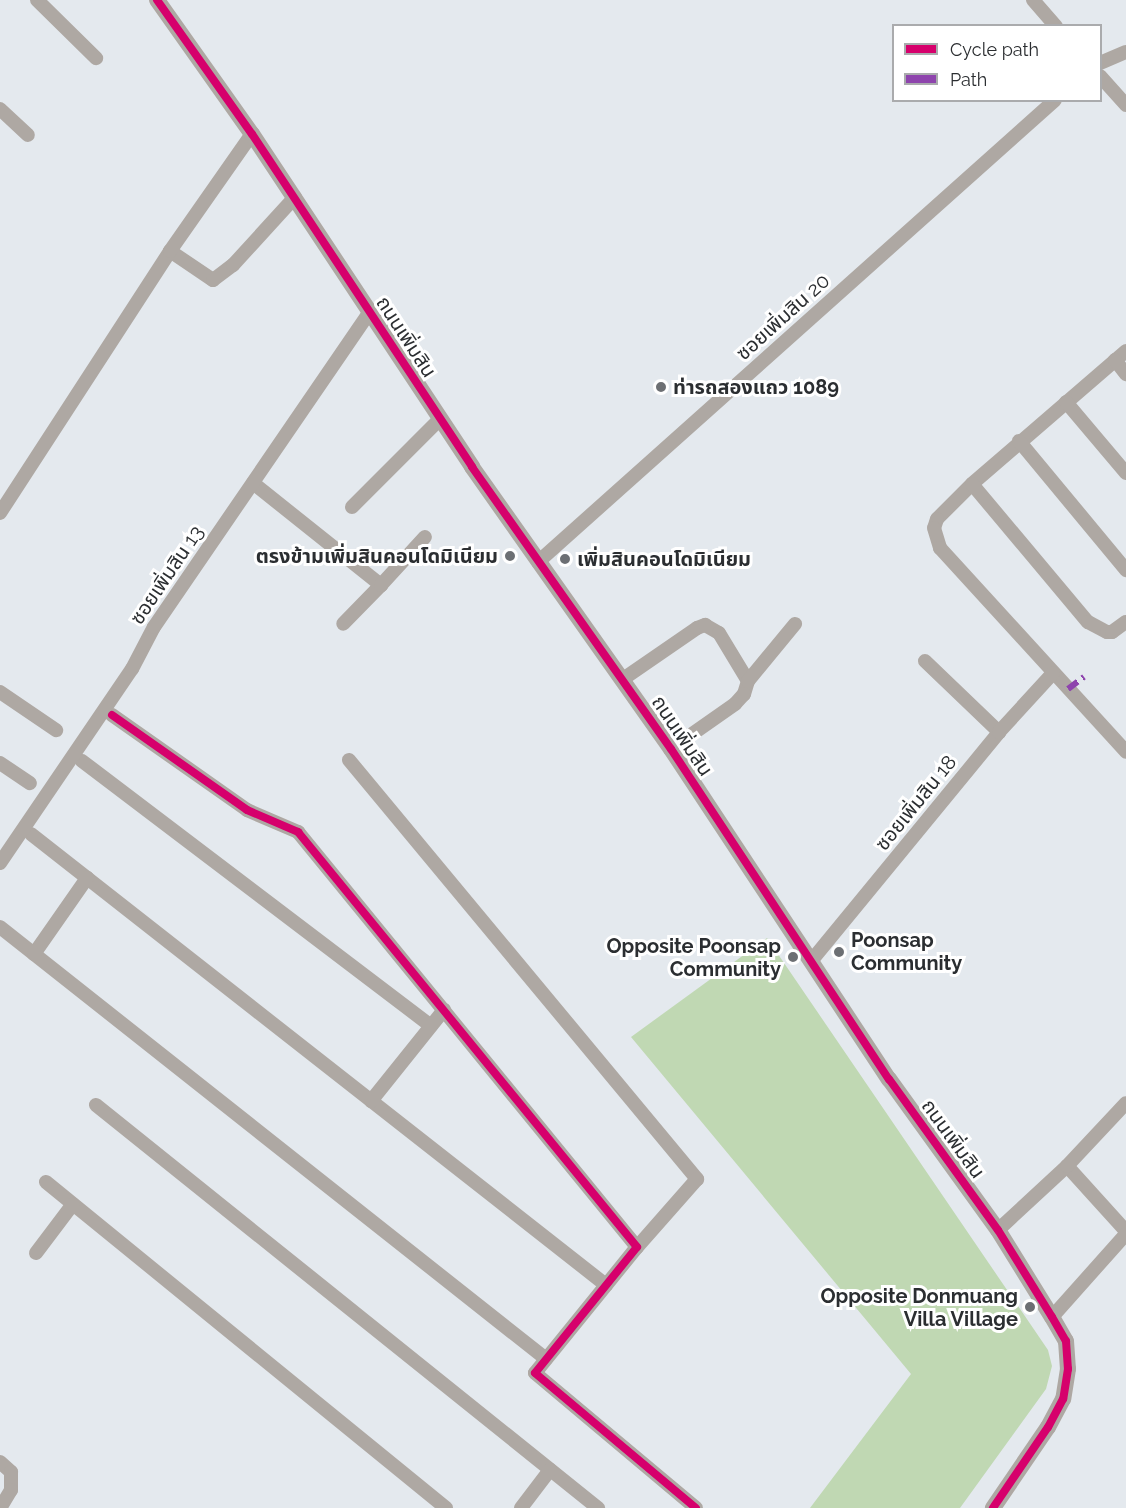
<!DOCTYPE html>
<html>
<head>
<meta charset="utf-8">
<style>
	body { margin:0 }
	#map { position:relative; width:1126px; height:1508px; overflow:hidden; background:#e4e9ee; font-family:Raleway,"Noto Sans Thai",sans-serif }
	div>[style] { position:absolute }
	.green>* { inset:0; background:#c0d8b3 }
	.minor>* { height:14px; margin:-7px; padding:0 7px; transform-origin:7px; border-radius:7px; background:#aea8a3 }
	.tertiary>* { height:16px; margin:-8px; padding:0 8px; transform-origin:8px; border-radius:8px; background:#aea8a3 }
	.quiet>* { height:6px; margin-top:-3px; transform-origin:0; background:repeating-linear-gradient(90deg,#8e44ad 0 12px,transparent 0 18px) }
	.cycleway>* { height:8px; margin:-4px; padding:0 4px; transform-origin:4px; border-radius:4px; background:#d6006c }
	.dots>* { width:16px; height:16px; translate:-50% -50%; box-sizing:border-box; border:3px solid #fff; border-radius:50% }
	span { translate:-50% -50%; white-space:nowrap; text-align:center; line-height:1.15; -webkit-text-stroke:6px #fff; paint-order:stroke }
	.street-label { font-size:20px; color:#2b2e31 }
	.poi-label { font-size:20px; color:#2b2e31; font-weight:700 }
	.left { translate:0 -50%; text-align:left }
	.right { translate:-100% -50%; text-align:right }
	.legend { position:absolute; left:892px; top:24px; width:210px; height:78px; box-sizing:border-box; background:#fff; border:2px solid #aaabad; margin:0; padding:8px 10px; list-style:none; font-size:18px; color:#2b2e31 }
	.legend li { display:flex; align-items:center; gap:12px; height:30px }
	.legend b { width:30px; border:2px solid #aaabad }
</style>
</head>
<body>
<div id="map">
	<div class="green">
		<i style="clip-path:polygon(767px 938px,1048px 1350px,1052px 1366px,1046px 1389px,960px 1508px,810px 1508px,911px 1374px,631px 1037px)"></i>
	</div>
	<div class="minor">
		<i style="left:37px;top:0;width:83px;rotate:44.5deg"></i>
		<i style="left:1033px;top:0;width:35px;rotate:49deg"></i>
		<i style="left:1100px;top:63px;width:28px;rotate:-23deg"></i>
		<i style="left:1100px;top:76px;width:39px;rotate:48deg"></i>
		<i style="left:0;top:109px;width:38px;rotate:43deg"></i>
		<i style="left:170px;top:251px;width:52px;rotate:34deg"></i>
		<i style="left:213px;top:280px;width:25px;rotate:-37deg"></i>
		<i style="left:233px;top:265px;width:92px;rotate:-47.6deg"></i>
		<i style="left:1126px;top:351px;width:203px;rotate:139.2deg"></i>
		<i style="left:972px;top:484px;width:49px;rotate:135deg"></i>
		<i style="left:937px;top:519px;width:9px;rotate:108deg"></i>
		<i style="left:934px;top:528px;width:21px;rotate:73deg"></i>
		<i style="left:940px;top:548px;width:276px;rotate:47.6deg"></i>
		<i style="left:1115px;top:360px;width:18px;rotate:52deg"></i>
		<i style="left:1066px;top:402px;width:93px;rotate:49.8deg"></i>
		<i style="left:1019px;top:441px;width:168px;rotate:50.3deg"></i>
		<i style="left:253px;top:483px;width:164px;rotate:38.6deg"></i>
		<i style="left:381px;top:585px;width:54px;rotate:134.3deg"></i>
		<i style="left:972px;top:484px;width:180px;rotate:50deg"></i>
		<i style="left:1088px;top:622px;width:21px;rotate:28deg"></i>
		<i style="left:1107px;top:632px;width:5px"></i>
		<i style="left:1112px;top:632px;width:17px;rotate:-36deg"></i>
		<i style="left:352px;top:507px;width:124px;rotate:-45deg"></i>
		<i style="left:0;top:513px;width:312px;rotate:-57deg"></i>
		<i style="left:170px;top:251px;width:143px;rotate:-55deg"></i>
		<i style="left:538px;top:562px;width:693px;rotate:-41.78deg"></i>
		<i style="left:381px;top:585px;width:65px;rotate:-47.5deg"></i>
		<i style="left:925px;top:661px;width:103px;rotate:43.8deg"></i>
		<i style="left:623px;top:679px;width:90px;rotate:-34.6deg"></i>
		<i style="left:697px;top:628px;width:9px;rotate:-21deg"></i>
		<i style="left:705px;top:625px;width:16px;rotate:30deg"></i>
		<i style="left:719px;top:633px;width:56px;rotate:58.9deg"></i>
		<i style="left:748px;top:681px;width:14px;rotate:107deg"></i>
		<i style="left:744px;top:694px;width:13px;rotate:132deg"></i>
		<i style="left:735px;top:704px;width:78px;rotate:144.9deg"></i>
		<i style="left:748px;top:681px;width:74px;rotate:-50.5deg"></i>
		<i style="left:0;top:692px;width:68px;rotate:34.2deg"></i>
		<i style="left:112px;top:715px;width:165px;rotate:35.1deg"></i>
		<i style="left:247px;top:810px;width:56px;rotate:23.3deg"></i>
		<i style="left:298px;top:832px;width:536px;rotate:50.76deg"></i>
		<i style="left:637px;top:1247px;width:162px;rotate:129deg"></i>
		<i style="left:535px;top:1373px;width:210px;rotate:40deg"></i>
		<i style="left:349px;top:760px;width:545px;rotate:50.29deg"></i>
		<i style="left:697px;top:1179px;width:91px;rotate:131.4deg"></i>
		<i style="left:82px;top:761px;width:438px;rotate:37.2deg"></i>
		<i style="left:0;top:763px;width:36px;rotate:34deg"></i>
		<i style="left:31px;top:834px;width:731px;rotate:38.11deg"></i>
		<i style="left:0;top:863px;width:235px;rotate:-55.8deg"></i>
		<i style="left:132px;top:669px;width:47px;rotate:-62.4deg"></i>
		<i style="left:154px;top:627px;width:383px;rotate:-55.6deg"></i>
		<i style="left:0;top:927px;width:696px;rotate:38.35deg"></i>
		<i style="left:34px;top:954px;width:93px;rotate:-55.1deg"></i>
		<i style="left:812px;top:960px;width:295px;rotate:-50.6deg"></i>
		<i style="left:999px;top:732px;width:80px;rotate:-47.5deg"></i>
		<i style="left:371px;top:1101px;width:117px;rotate:-51.3deg"></i>
		<i style="left:96px;top:1105px;width:644px;rotate:38.76deg"></i>
		<i style="left:1067px;top:1166px;width:88px;rotate:47.8deg"></i>
		<i style="left:46px;top:1182px;width:516px;rotate:39.18deg"></i>
		<i style="left:998px;top:1230px;width:94px;rotate:-42.8deg"></i>
		<i style="left:1067px;top:1166px;width:86px;rotate:-46.9deg"></i>
		<i style="left:36px;top:1253px;width:61px;rotate:-52.9deg"></i>
		<i style="left:1052px;top:1317px;width:111px;rotate:-48.3deg"></i>
		<i style="left:0;top:1462px;width:15px;rotate:42deg"></i>
		<i style="left:11px;top:1472px;width:18px;rotate:90deg"></i>
		<i style="left:11px;top:1490px;width:21px;rotate:121deg"></i>
		<i style="left:521px;top:1508px;width:48px;rotate:-52.7deg"></i>
	</div>
	<div class="tertiary">
		<i style="left:157px;top:0;width:164px;rotate:54.7deg"></i>
		<i style="left:252px;top:134px;width:399px;rotate:56.5deg"></i>
		<i style="left:472px;top:467px;width:345px;rotate:54.8deg"></i>
		<i style="left:671px;top:749px;width:396px;rotate:56.6deg"></i>
		<i style="left:889px;top:1079px;width:186px;rotate:54.2deg"></i>
		<i style="left:998px;top:1230px;width:102px;rotate:58.2deg"></i>
		<i style="left:1052px;top:1317px;width:28px;rotate:60deg"></i>
		<i style="left:1066px;top:1341px;width:28px;rotate:86deg"></i>
		<i style="left:1068px;top:1369px;width:30px;rotate:99deg"></i>
		<i style="left:1063px;top:1399px;width:32px;rotate:118deg"></i>
		<i style="left:1048px;top:1427px;width:98px;rotate:124.2deg"></i>
	</div>
	<div class="quiet">
		<i style="left:1068px;top:689px;width:20px;rotate:-37deg"></i>
	</div>
	<div class="cycleway">
		<i style="left:157px;top:0;width:164px;rotate:54.7deg"></i>
		<i style="left:252px;top:134px;width:399px;rotate:56.5deg"></i>
		<i style="left:472px;top:467px;width:345px;rotate:54.8deg"></i>
		<i style="left:671px;top:749px;width:396px;rotate:56.6deg"></i>
		<i style="left:889px;top:1079px;width:186px;rotate:54.2deg"></i>
		<i style="left:998px;top:1230px;width:102px;rotate:58.2deg"></i>
		<i style="left:1052px;top:1317px;width:28px;rotate:60deg"></i>
		<i style="left:1066px;top:1341px;width:28px;rotate:86deg"></i>
		<i style="left:1068px;top:1369px;width:30px;rotate:99deg"></i>
		<i style="left:1063px;top:1399px;width:32px;rotate:118deg"></i>
		<i style="left:1048px;top:1427px;width:98px;rotate:124.2deg"></i>
		<i style="left:112px;top:715px;width:165px;rotate:35.1deg"></i>
		<i style="left:247px;top:810px;width:56px;rotate:23.3deg"></i>
		<i style="left:298px;top:832px;width:536px;rotate:50.76deg"></i>
		<i style="left:637px;top:1247px;width:162px;rotate:129deg"></i>
		<i style="left:535px;top:1373px;width:210px;rotate:40deg"></i>
	</div>
	<div class="dots">
		<i style="left:661px;top:387px;background:#6c6f73"></i>
		<i style="left:510px;top:556px;background:#6c6f73"></i>
		<i style="left:565px;top:559px;background:#6c6f73"></i>
		<i style="left:839px;top:952px;background:#6c6f73"></i>
		<i style="left:793px;top:957px;background:#6c6f73"></i>
		<i style="left:1030px;top:1307px;background:#6c6f73"></i>
	</div>
	<div class="street-label">
		<span style="left:783px;top:317px;rotate:-42deg">ซอยเพิ่มสิน 20</span>
		<span style="left:406px;top:337px;rotate:57deg">ถนนเพิ่มสิน</span>
		<span style="left:167px;top:575px;rotate:-56deg">ซอยเพิ่มสิน 13</span>
		<span style="left:682px;top:736px;rotate:56deg">ถนนเพิ่มสิน</span>
		<span style="left:916px;top:803px;rotate:-51deg">ซอยเพิ่มสิน 18</span>
		<span style="left:953px;top:1139px;rotate:54deg">ถนนเพิ่มสิน</span>
	</div>
	<div class="poi-label">
		<span class="left" style="left:673px;top:387px">ท่ารถสองแถว 1089</span>
		<span class="right" style="left:498px;top:556px">ตรงข้ามเพิ่มสินคอนโดมิเนียม</span>
		<span class="left" style="left:577px;top:559px">เพิ่มสินคอนโดมิเนียม</span>
		<span class="left" style="left:851px;top:952px">Poonsap<br>Community</span>
		<span class="right" style="left:781px;top:958px">Opposite Poonsap<br>Community</span>
		<span class="right" style="left:1018px;top:1308px">Opposite Donmuang<br>Villa Village</span>
	</div>
	<ul class="legend">
	<li><b style="height:8px;background:#d6006c"></b>Cycle path</li>
	<li><b style="height:8px;background:#8e44ad"></b>Path</li>
	</ul>
</div>
</body>
</html>
